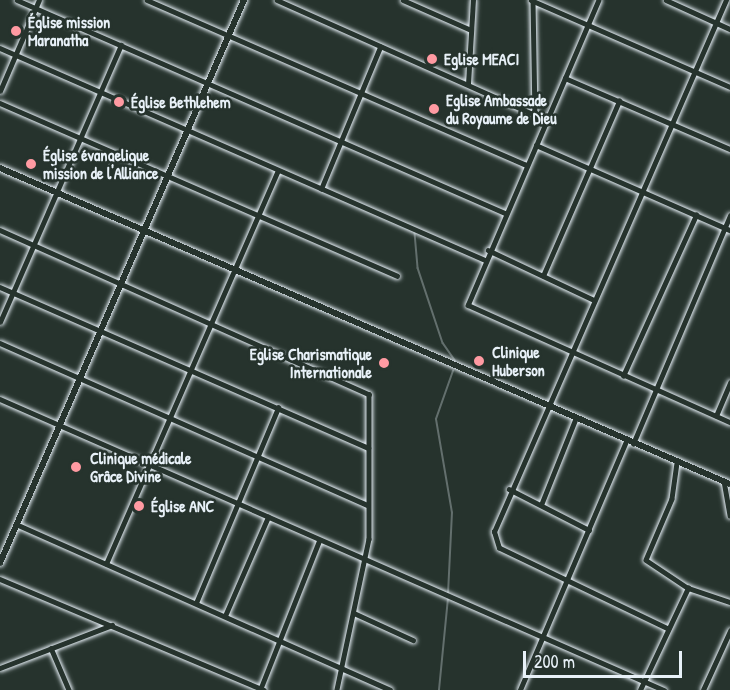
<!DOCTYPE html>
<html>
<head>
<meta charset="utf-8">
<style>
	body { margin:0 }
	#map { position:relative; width:730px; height:690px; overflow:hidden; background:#26332d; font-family:"Patrick Hand",sans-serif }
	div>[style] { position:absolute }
	.stream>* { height:1.5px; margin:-0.75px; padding:0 0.75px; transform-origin:0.75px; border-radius:0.75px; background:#636f6d }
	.roads { filter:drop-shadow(0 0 2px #e8f1f8) drop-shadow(0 0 2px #e8f1f8) }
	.street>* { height:4.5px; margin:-2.25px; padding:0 2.25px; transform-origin:2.25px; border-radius:2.25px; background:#26332d }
	.secondary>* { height:6px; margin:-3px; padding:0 3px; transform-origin:3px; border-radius:3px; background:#26332d }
	.dots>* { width:16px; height:16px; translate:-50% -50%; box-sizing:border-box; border:3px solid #26332d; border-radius:50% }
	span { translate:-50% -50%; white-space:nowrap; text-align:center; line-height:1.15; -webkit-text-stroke:5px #26332d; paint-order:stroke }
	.poi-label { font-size:16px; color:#e8f1f8; font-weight:700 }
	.left { translate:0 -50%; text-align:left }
	.right { translate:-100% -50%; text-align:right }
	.scale { position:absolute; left:523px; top:651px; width:159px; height:27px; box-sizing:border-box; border:3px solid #e8f1f8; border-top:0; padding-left:8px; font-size:18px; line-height:21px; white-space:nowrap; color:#e8f1f8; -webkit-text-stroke:4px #26332d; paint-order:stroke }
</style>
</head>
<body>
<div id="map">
	<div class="stream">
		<i style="left:415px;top:233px;width:35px;rotate:85deg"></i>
		<i style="left:418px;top:268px;width:79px;rotate:71.6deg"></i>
		<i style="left:443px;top:343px;width:21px;rotate:55deg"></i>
		<i style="left:448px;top:594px;width:81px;rotate:-87.2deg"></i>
		<i style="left:452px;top:513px;width:95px;rotate:-99.7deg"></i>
		<i style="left:436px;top:419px;width:51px;rotate:-70.5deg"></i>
		<i style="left:439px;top:690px;width:91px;rotate:-84.4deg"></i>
	</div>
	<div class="roads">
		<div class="street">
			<i style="left:17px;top:0;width:532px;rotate:23.58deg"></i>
			<i style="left:147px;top:0;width:413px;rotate:23.5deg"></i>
			<i style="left:277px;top:0;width:295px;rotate:24deg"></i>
			<i style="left:403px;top:0;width:74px;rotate:23.8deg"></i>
			<i style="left:531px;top:0;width:217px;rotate:23.6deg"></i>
			<i style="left:599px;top:0;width:332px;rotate:113.2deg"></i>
			<i style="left:468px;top:305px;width:287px;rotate:24.1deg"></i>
			<i style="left:666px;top:0;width:70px;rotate:24.4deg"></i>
			<i style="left:533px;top:1px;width:114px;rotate:89deg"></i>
			<i style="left:0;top:48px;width:529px;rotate:23.61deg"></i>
			<i style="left:565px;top:78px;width:180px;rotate:23.3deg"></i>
			<i style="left:468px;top:84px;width:84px;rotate:-86.6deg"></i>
			<i style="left:0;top:91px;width:99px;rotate:-66.8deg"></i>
			<i style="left:0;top:103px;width:433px;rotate:23.5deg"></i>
			<i style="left:536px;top:145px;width:212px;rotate:23.7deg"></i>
			<i style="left:321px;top:189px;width:154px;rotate:-67.4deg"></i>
			<i style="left:0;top:230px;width:404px;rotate:24deg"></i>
			<i style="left:369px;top:394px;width:145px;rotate:90deg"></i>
			<i style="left:369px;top:539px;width:154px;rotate:102deg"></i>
			<i style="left:488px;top:250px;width:115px;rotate:25.2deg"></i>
			<i style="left:543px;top:276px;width:191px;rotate:-66.5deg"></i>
			<i style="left:0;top:287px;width:402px;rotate:23.6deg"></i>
			<i style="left:0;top:322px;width:302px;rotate:-66.4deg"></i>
			<i style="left:0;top:343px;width:402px;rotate:23.8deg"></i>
			<i style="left:623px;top:376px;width:177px;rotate:-65.6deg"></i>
			<i style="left:0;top:399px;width:725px;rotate:23.67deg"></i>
			<i style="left:716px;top:416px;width:36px;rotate:-67deg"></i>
			<i style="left:633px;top:444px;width:248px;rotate:-67deg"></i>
			<i style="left:677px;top:463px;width:36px;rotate:98deg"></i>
			<i style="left:672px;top:499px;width:66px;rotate:113.1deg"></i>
			<i style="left:646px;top:560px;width:50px;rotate:33.7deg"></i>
			<i style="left:688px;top:588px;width:44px;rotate:18.4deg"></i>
			<i style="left:724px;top:481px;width:35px;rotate:80deg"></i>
			<i style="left:509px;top:489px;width:90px;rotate:27.1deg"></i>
			<i style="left:541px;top:505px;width:92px;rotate:-68.2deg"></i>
			<i style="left:16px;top:524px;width:409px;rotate:23.9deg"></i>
			<i style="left:106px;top:564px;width:429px;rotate:-66.4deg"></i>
			<i style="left:0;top:579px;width:286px;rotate:22.8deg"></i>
			<i style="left:196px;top:603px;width:212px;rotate:-67.2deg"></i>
			<i style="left:354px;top:613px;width:65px;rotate:24.6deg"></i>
			<i style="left:225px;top:616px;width:108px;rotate:-66.5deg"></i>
			<i style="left:668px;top:629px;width:187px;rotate:-154.4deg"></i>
			<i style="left:499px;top:548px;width:17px;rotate:-107deg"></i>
			<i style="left:494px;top:532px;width:580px;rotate:-66.44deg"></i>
			<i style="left:51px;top:648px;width:46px;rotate:66.8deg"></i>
			<i style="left:0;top:668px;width:120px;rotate:-21deg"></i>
			<i style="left:260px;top:690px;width:160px;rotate:-68.4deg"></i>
			<i style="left:520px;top:690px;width:270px;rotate:-66.9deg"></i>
			<i style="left:640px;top:690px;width:113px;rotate:-64.8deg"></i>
			<i style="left:703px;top:690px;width:65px;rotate:-65.4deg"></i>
		</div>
		<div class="secondary">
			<i style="left:0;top:168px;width:795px;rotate:23.41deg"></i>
			<i style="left:0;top:563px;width:614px;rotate:-66.57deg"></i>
		</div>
	</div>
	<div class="dots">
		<i style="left:16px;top:31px;background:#ff9aa2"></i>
		<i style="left:432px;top:59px;background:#ff9aa2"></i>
		<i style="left:119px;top:102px;background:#ff9aa2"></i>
		<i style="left:434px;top:109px;background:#ff9aa2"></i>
		<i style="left:31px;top:164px;background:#ff9aa2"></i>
		<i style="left:479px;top:361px;background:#ff9aa2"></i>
		<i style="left:384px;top:363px;background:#ff9aa2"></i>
		<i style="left:76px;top:467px;background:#ff9aa2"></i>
		<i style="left:139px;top:506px;background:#ff9aa2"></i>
	</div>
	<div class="poi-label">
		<span class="left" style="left:28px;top:31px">Église mission<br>Maranatha</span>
		<span class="left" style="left:444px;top:59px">Eglise MEACI</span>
		<span class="left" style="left:446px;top:109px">Eglise Ambassade<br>du Royaume de Dieu</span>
		<span class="left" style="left:131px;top:102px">Église Bethlehem</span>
		<span class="left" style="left:43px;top:164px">Église évangelique<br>mission de l'Alliance</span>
		<span class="left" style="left:492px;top:361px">Clinique<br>Huberson</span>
		<span class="right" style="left:372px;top:363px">Eglise Charismatique<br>Internationale</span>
		<span class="left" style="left:90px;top:467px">Clinique médicale<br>Grâce Divine</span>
		<span class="left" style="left:151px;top:506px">Église ANC</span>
	</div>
	<div class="scale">200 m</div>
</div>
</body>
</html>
